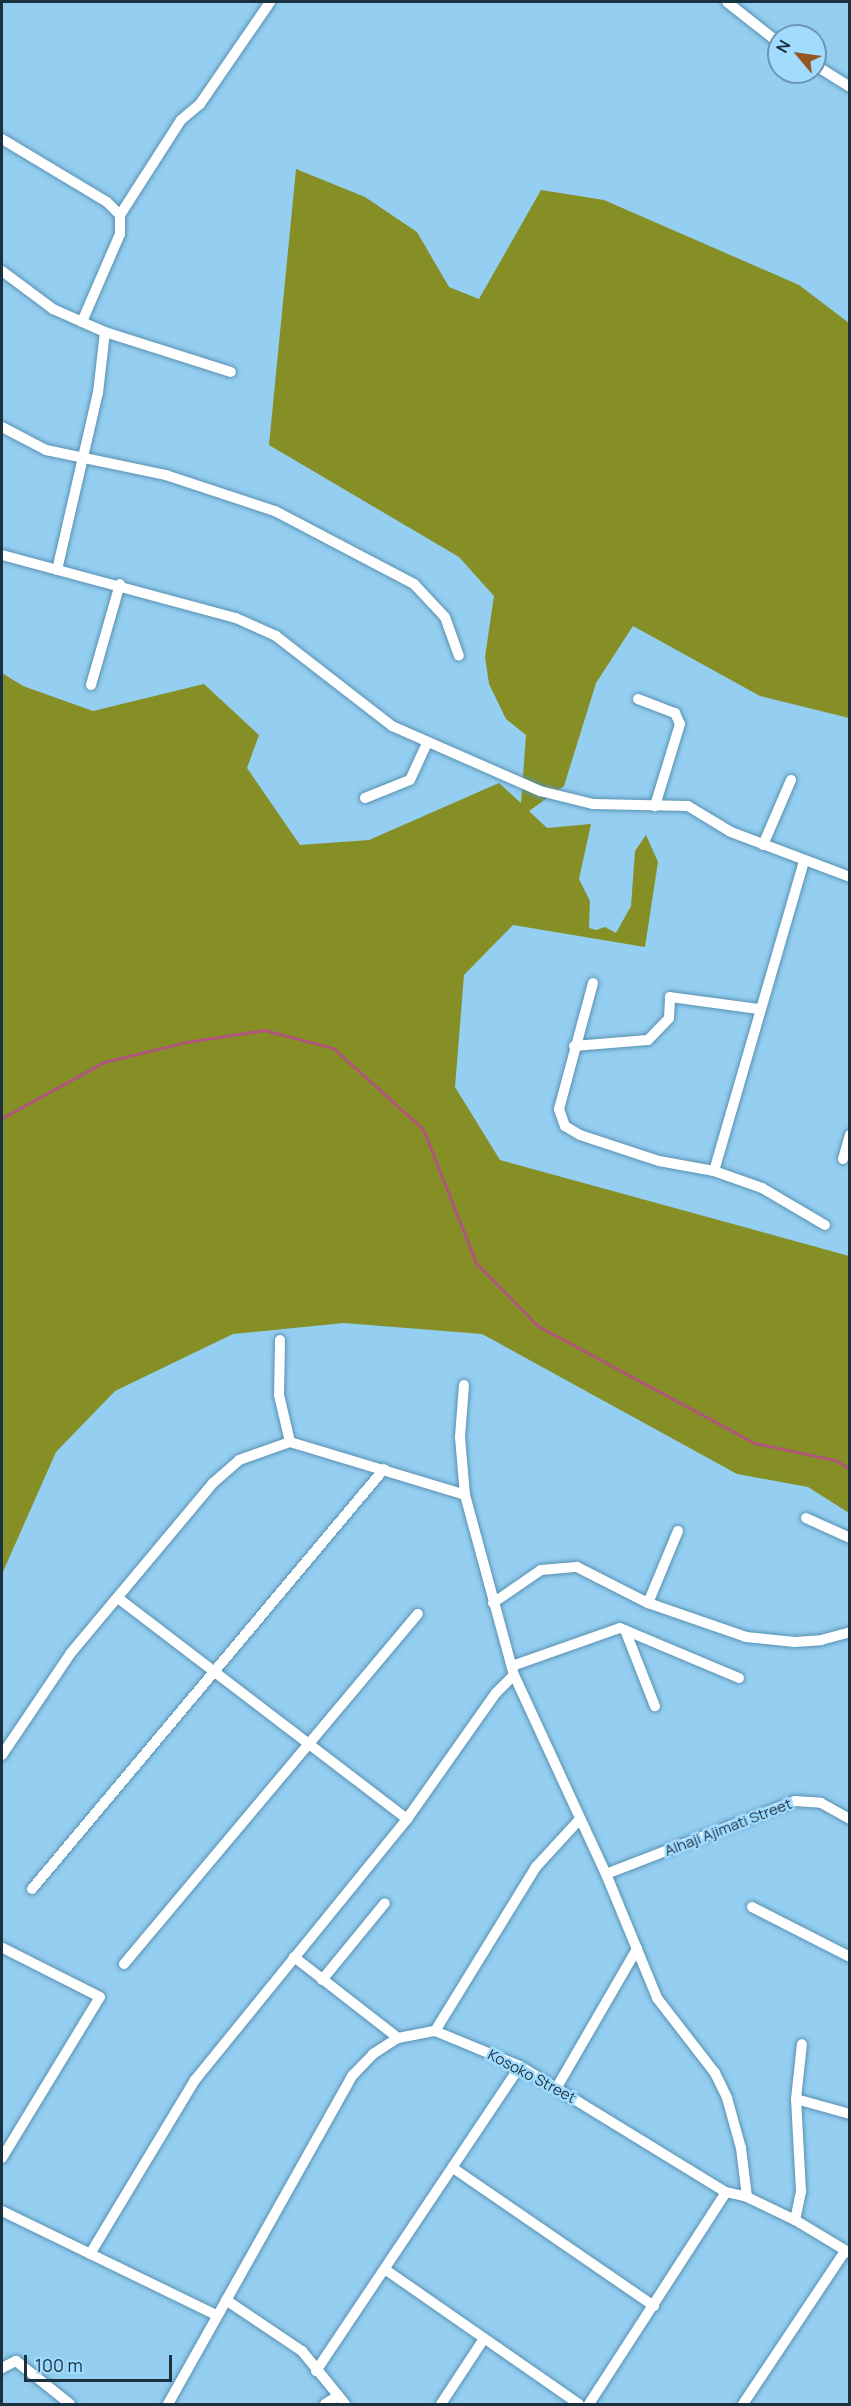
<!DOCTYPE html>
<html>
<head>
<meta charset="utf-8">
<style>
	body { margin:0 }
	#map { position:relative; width:851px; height:2406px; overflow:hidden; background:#94cef1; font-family:Manrope,sans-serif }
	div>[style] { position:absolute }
	.forest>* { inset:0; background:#858f25 }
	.stream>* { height:3px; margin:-1.5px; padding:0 1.5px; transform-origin:1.5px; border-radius:1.5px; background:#b0557c }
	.roads { filter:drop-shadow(0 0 2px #5991b2) drop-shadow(0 0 2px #5991b2) }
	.minor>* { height:10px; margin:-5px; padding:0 5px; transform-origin:5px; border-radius:5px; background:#fff }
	span { translate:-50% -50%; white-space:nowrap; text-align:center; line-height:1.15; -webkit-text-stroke:5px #a1dbfe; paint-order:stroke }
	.street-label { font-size:15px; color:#1a313f }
	.frame { position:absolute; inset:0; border:3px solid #1a313f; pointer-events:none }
	.north { position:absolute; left:767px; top:24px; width:60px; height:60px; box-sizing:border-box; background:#a1dbfe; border:2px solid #6b97b2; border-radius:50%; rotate:299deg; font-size:16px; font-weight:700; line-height:24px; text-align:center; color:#1a313f }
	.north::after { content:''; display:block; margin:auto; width:21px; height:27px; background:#975523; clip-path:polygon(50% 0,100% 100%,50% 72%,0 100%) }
	.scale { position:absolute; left:24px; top:2355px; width:148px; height:27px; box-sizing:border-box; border:3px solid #1a313f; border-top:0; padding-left:8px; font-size:18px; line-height:21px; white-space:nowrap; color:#1a313f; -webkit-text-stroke:4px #a1dbfe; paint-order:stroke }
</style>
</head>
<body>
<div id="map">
	<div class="forest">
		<i style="clip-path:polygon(296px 169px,365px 197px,417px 232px,449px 287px,479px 299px,541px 190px,604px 200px,799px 285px,849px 323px,849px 718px,760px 696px,633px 626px,596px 683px,564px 786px,529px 811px,547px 828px,591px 824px,579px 879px,590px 901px,589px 928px,596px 930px,605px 927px,616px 933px,631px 906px,635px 851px,646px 835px,658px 862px,645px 947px,513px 925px,464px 975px,455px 1087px,500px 1160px,849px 1256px,849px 1513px,808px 1487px,737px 1474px,482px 1334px,344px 1323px,233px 1334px,115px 1391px,56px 1452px,2px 1574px,2px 673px,23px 686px,93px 711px,204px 684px,259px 735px,247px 768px,300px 845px,369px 840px,499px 783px,521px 803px,526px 735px,506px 719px,489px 684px,485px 657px,494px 596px,459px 557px,269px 445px)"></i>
	</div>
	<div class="stream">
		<i style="left:2px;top:1118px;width:116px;rotate:-28.8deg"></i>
		<i style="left:104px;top:1062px;width:84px;rotate:-13.7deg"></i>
		<i style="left:186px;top:1042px;width:79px;rotate:-8.7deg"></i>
		<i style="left:264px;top:1030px;width:71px;rotate:14.6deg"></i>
		<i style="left:333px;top:1048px;width:121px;rotate:42deg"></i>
		<i style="left:423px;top:1129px;width:144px;rotate:68.4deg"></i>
		<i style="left:476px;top:1263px;width:88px;rotate:45.5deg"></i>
		<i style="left:538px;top:1326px;width:246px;rotate:28.4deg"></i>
		<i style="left:754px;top:1443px;width:83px;rotate:11.9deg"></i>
		<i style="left:835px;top:1460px;width:17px;rotate:31deg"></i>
	</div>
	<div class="roads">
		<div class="minor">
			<i style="left:727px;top:2px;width:66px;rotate:38.3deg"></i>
			<i style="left:815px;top:65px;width:41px;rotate:32.2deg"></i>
			<i style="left:2px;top:139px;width:122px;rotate:31deg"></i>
			<i style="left:107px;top:202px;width:18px;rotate:45deg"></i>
			<i style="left:120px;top:215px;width:19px;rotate:90deg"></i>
			<i style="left:120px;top:234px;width:96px;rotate:113.4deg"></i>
			<i style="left:120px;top:215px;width:113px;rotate:-57.3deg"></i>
			<i style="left:181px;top:120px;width:25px;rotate:-40deg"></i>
			<i style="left:200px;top:104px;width:124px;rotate:-55.5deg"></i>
			<i style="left:2px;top:271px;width:64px;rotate:36.7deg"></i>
			<i style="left:53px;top:309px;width:57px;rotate:23.9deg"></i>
			<i style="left:105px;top:332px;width:132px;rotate:17.6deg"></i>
			<i style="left:2px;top:427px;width:50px;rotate:27.6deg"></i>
			<i style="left:46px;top:450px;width:123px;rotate:11.8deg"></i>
			<i style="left:166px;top:475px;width:115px;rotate:18.3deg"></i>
			<i style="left:275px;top:511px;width:157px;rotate:27.7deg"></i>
			<i style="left:414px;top:584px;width:45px;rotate:46.8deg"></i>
			<i style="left:445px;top:617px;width:41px;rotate:70.3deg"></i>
			<i style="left:2px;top:555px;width:242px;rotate:15.1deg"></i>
			<i style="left:236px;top:618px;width:44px;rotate:24.2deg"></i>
			<i style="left:276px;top:636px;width:147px;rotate:37.8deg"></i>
			<i style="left:392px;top:726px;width:162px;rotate:23.7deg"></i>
			<i style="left:540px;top:791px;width:55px;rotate:13.8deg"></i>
			<i style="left:593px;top:804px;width:95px;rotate:1.2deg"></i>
			<i style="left:688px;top:806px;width:50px;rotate:31.2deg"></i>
			<i style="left:731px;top:832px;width:127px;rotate:20.7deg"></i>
			<i style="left:57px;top:570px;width:182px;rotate:-77deg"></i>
			<i style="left:98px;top:393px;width:61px;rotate:-83.5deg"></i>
			<i style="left:91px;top:685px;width:105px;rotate:-74deg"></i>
			<i style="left:638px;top:699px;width:40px;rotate:21deg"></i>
			<i style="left:675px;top:713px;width:12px;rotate:66deg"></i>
			<i style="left:680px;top:724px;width:86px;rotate:107deg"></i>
			<i style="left:365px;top:798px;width:48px;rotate:-21.8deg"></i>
			<i style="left:410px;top:780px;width:41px;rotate:-65.3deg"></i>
			<i style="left:763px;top:845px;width:71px;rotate:-66.7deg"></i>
			<i style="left:593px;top:983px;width:131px;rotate:105.1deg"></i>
			<i style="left:559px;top:1109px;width:18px;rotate:71deg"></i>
			<i style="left:565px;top:1126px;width:17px;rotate:31deg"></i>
			<i style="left:580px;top:1135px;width:83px;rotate:18.2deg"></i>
			<i style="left:659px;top:1161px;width:56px;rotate:10.3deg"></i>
			<i style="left:714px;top:1171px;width:51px;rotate:19.5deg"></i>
			<i style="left:762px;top:1188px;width:73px;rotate:30.4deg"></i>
			<i style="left:574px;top:1046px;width:74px;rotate:-4.6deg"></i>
			<i style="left:648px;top:1040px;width:30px;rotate:-46deg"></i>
			<i style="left:669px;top:1018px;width:21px;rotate:-87deg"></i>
			<i style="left:670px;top:997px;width:90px;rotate:7.7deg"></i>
			<i style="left:843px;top:1159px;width:25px;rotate:-74deg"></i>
			<i style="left:714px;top:1171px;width:322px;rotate:-73.8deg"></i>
			<i style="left:280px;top:1340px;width:55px;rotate:91deg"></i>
			<i style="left:279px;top:1395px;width:48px;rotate:76.8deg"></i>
			<i style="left:464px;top:1385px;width:52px;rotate:94.4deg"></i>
			<i style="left:460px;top:1437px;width:58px;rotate:85.1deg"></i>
			<i style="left:465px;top:1495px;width:187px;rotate:74.8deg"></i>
			<i style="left:514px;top:1675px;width:219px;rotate:65.2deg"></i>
			<i style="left:606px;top:1874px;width:134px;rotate:67.6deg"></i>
			<i style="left:657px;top:1998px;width:95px;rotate:52.3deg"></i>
			<i style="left:715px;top:2073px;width:28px;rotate:64deg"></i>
			<i style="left:727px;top:2098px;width:52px;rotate:74.4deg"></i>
			<i style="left:741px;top:2148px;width:49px;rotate:83deg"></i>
			<i style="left:806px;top:1518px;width:48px;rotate:24.4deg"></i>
			<i style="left:118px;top:1598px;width:364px;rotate:37.4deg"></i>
			<i style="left:493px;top:1603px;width:58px;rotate:-34.5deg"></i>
			<i style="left:541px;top:1570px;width:36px;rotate:-5deg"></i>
			<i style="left:577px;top:1567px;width:80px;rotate:26.9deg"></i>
			<i style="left:648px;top:1603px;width:104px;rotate:19.1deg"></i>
			<i style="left:746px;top:1637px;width:49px;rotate:5.8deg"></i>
			<i style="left:795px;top:1642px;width:26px;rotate:-4deg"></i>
			<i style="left:821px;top:1640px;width:30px;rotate:-15deg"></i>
			<i style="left:648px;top:1603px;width:78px;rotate:-67.4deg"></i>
			<i style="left:625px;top:1630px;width:82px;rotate:68.5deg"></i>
			<i style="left:512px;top:1666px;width:114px;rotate:-19.4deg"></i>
			<i style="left:620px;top:1628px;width:129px;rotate:22.8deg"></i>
			<i style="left:2px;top:1755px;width:122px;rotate:-56deg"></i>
			<i style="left:70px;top:1654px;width:223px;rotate:-50.1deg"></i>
			<i style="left:213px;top:1483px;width:35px;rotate:-41deg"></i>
			<i style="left:239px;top:1460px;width:54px;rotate:-19.4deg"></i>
			<i style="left:290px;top:1442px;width:183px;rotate:16.8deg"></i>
			<i style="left:606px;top:1874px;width:203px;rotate:-21.1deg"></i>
			<i style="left:795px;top:1801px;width:26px;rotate:4deg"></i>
			<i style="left:821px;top:1803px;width:33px;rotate:29deg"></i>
			<i style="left:32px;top:1889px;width:548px;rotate:-50.03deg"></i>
			<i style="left:752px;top:1907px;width:110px;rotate:27deg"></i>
			<i style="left:294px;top:1957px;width:132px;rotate:37.9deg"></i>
			<i style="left:124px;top:1964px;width:457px;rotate:-50deg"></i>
			<i style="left:322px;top:1980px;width:99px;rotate:-50.7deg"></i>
			<i style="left:435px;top:2031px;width:193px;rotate:-58.4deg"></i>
			<i style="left:536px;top:1867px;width:65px;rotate:-47.5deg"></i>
			<i style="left:557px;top:2087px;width:160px;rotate:-59.9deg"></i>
			<i style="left:796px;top:2099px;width:56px;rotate:15.5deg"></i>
			<i style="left:2px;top:2158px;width:188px;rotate:-58.7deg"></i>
			<i style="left:100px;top:1997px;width:109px;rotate:-153.2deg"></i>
			<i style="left:453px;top:2168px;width:244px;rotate:34.5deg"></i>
			<i style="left:2px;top:2211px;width:238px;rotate:25.9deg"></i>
			<i style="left:795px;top:2220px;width:30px;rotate:-78deg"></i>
			<i style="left:801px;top:2191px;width:92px;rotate:-93.1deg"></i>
			<i style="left:796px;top:2099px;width:55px;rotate:-83.8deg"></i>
			<i style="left:90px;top:2254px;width:203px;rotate:-58.9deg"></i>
			<i style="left:195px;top:2080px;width:336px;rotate:-50.9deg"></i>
			<i style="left:407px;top:1819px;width:154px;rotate:-54.8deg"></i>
			<i style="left:496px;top:1693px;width:25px;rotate:-45deg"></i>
			<i style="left:386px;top:2270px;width:235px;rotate:34.8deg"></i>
			<i style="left:226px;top:2300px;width:92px;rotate:33.9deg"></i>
			<i style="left:302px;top:2351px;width:68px;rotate:50.9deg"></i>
			<i style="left:2px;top:2368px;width:16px;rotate:-27deg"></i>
			<i style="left:16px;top:2361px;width:69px;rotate:38.5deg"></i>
			<i style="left:316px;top:2371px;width:367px;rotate:-56.2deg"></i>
			<i style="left:168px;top:2404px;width:377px;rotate:-60.7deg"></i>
			<i style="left:353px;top:2075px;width:29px;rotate:-46deg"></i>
			<i style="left:373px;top:2054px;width:30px;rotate:-33deg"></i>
			<i style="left:398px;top:2038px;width:38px;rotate:-11deg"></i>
			<i style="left:435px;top:2031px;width:92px;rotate:22.4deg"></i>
			<i style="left:520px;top:2066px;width:241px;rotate:31.5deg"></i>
			<i style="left:726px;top:2192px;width:22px;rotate:13deg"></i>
			<i style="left:747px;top:2197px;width:53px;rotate:25.6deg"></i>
			<i style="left:795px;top:2220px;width:64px;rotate:31deg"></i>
			<i style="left:325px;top:2404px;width:15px;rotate:-32deg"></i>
			<i style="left:441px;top:2404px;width:77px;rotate:-56.7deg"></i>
			<i style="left:589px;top:2404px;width:252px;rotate:-57.1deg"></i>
			<i style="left:743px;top:2404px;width:184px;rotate:-56.3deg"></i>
		</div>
	</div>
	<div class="street-label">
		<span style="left:728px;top:1827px;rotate:-21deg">Alhaji Ajimati Street</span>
		<span style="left:532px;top:2076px;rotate:28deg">Kosoko Street</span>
	</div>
	<div class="frame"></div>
	<div class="north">N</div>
	<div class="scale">100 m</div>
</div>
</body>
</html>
